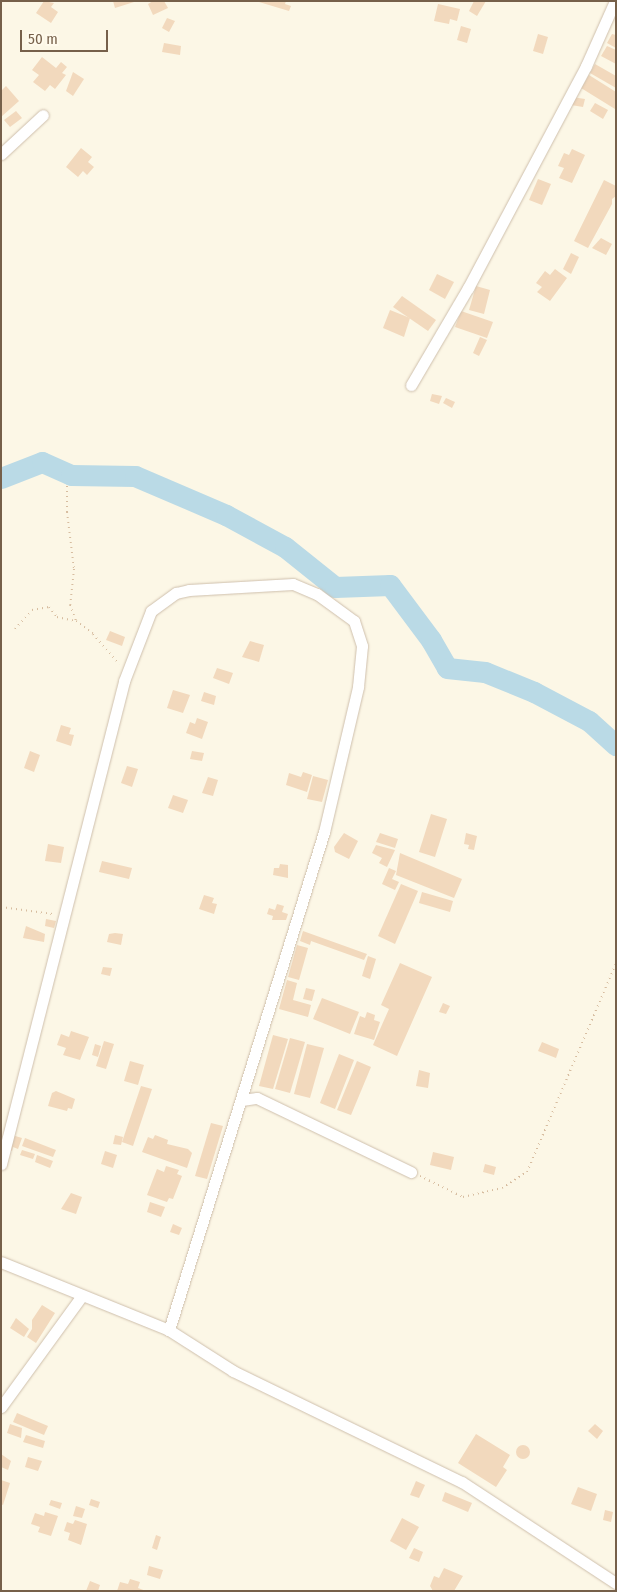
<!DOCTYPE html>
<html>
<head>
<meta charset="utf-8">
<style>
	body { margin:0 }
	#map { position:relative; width:617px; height:1592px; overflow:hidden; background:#fcf7e6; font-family:"Fira Sans Condensed",sans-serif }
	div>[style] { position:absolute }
	.river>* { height:21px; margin:-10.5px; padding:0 10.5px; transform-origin:10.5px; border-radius:10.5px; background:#badae6 }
	.building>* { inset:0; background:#f2d9bd }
	.round { border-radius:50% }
	.path>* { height:2px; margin-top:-1px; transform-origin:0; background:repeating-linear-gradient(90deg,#d7bda0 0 1px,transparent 0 5px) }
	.roads { filter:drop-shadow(0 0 1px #cebfac) drop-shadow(0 0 1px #cebfac) }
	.street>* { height:11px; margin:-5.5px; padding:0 5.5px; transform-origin:5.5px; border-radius:5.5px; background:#fff }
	span { translate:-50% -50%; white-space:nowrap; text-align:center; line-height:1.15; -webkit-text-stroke:4.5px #fffaec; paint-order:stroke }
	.frame { position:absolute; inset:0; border:2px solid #76604a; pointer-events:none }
	.scale { position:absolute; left:20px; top:30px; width:88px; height:22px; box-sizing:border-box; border:2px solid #76604a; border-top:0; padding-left:6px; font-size:15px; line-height:18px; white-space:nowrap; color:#76604a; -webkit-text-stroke:4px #fffaec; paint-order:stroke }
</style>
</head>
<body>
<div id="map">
	<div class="river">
		<i style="left:1px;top:478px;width:44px;rotate:-21.3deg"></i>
		<i style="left:42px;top:462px;width:32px;rotate:24deg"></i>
		<i style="left:71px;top:475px;width:64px;rotate:0.9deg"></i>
		<i style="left:135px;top:476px;width:99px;rotate:23.2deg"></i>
		<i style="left:226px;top:515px;width:67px;rotate:28.5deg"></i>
		<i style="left:285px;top:547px;width:64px;rotate:38.7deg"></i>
		<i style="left:335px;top:587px;width:55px;rotate:-2.1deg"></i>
		<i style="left:390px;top:585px;width:69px;rotate:53.3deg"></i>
		<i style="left:431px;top:640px;width:32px;rotate:60deg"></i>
		<i style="left:447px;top:668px;width:38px;rotate:6deg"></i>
		<i style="left:485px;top:672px;width:53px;rotate:22.2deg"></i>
		<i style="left:534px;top:692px;width:62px;rotate:27.8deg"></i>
		<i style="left:589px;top:721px;width:36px;rotate:42deg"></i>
	</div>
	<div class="building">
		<i style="clip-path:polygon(44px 1px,54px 3px,51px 7px,58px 12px,51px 23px,36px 13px)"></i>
		<i style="clip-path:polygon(113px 1px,134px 1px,134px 2px,115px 8px)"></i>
		<i style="clip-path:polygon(153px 1px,164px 1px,168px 8px,153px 15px,148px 4px)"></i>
		<i style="clip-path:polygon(286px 1px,285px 4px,291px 6px,289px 11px,259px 2px)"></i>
		<i style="clip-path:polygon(474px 1px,486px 1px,477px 16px,469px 11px)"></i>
		<i style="clip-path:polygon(438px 4px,460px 9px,457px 21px,450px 19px,449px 24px,434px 21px)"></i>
		<i style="clip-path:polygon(167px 18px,175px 21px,169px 32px,162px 28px)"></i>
		<i style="clip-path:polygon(461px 26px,471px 29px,467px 43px,457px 40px)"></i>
		<i style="clip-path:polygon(538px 34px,548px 37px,543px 54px,533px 51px)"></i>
		<i style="clip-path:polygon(612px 34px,616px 35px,616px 48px,607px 43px)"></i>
		<i style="clip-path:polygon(164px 43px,181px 46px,180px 55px,162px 52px)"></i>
		<i style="clip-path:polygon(607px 46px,616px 50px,616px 64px,601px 56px)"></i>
		<i style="clip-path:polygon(42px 57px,56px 68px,61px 62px,67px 67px,62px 73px,66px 75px,55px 89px,50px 85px,45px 91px,33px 82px,39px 75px,32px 70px)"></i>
		<i style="clip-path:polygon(595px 64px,616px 76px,616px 88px,590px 73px)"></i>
		<i style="clip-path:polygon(73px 72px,84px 79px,73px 96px,66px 91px)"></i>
		<i style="clip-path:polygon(589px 75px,616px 92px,615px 109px,581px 88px)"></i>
		<i style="clip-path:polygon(6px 86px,19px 101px,1px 117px,1px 91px)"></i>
		<i style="clip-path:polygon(572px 97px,585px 99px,583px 107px,571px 105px)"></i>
		<i style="clip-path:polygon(595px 103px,608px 110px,603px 119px,590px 111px)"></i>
		<i style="clip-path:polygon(16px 111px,22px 118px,10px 127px,4px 120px)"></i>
		<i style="clip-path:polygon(81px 148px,92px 157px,88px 162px,94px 167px,87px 175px,83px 171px,78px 177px,66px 167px)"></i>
		<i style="clip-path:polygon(572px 149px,585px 155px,572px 183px,559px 178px,564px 168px,558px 166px,564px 153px,569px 155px)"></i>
		<i style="clip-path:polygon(538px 179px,551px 184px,542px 205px,529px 200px)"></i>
		<i style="clip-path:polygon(604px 180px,616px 186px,616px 196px,612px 199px,612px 204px,588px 248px,574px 241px)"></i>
		<i style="clip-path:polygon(601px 238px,612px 244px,606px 255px,592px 248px)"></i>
		<i style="clip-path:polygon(571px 253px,579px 257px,571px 274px,563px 269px)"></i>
		<i style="clip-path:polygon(555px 269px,567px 278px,550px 301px,537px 292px,542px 287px,536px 283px,545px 271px,550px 275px)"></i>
		<i style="clip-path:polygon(437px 274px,454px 282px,445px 299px,429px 290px)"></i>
		<i style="clip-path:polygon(476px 286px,490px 290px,484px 314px,469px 310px)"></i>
		<i style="clip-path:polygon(402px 296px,436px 320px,428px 331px,393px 307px)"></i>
		<i style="clip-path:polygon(390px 310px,410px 318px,404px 337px,383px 328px)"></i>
		<i style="clip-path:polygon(461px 311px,493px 322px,487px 338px,455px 327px)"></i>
		<i style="clip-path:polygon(480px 337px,487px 340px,479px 356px,473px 353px)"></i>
		<i style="clip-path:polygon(432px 394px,442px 396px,439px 404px,430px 401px)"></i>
		<i style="clip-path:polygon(446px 398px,455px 402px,452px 408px,443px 403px)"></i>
		<i style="clip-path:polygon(110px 631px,125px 637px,122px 646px,106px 640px)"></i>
		<i style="clip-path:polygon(250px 641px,264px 645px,259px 662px,242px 657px)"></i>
		<i style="clip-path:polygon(217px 668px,233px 673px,229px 684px,213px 678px)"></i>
		<i style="clip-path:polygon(173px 690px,190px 695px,183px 713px,167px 708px)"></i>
		<i style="clip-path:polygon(204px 692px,216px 696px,214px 705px,201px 701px)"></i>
		<i style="clip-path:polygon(197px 718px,208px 722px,202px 739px,186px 733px,190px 722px,195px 724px)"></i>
		<i style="clip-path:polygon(61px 725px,71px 728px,69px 734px,74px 735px,71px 746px,56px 741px)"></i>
		<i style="clip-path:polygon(30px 751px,40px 755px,34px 772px,24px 768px)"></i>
		<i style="clip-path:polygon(192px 751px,204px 753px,202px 761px,190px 759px)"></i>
		<i style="clip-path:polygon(127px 766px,138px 769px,132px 787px,121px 783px)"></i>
		<i style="clip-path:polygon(303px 772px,312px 775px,307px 792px,286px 785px,289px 773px,301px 777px)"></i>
		<i style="clip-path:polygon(313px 776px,328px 780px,322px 802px,307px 799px)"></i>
		<i style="clip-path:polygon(208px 777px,218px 780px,213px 796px,202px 793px)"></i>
		<i style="clip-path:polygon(173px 795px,188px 800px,183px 813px,168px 808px)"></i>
		<i style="clip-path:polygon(431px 814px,447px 819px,435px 857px,419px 852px)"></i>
		<i style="clip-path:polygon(344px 833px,358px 841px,349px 859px,335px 852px,334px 847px)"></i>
		<i style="clip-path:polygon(380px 833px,398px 839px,395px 848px,376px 842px)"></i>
		<i style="clip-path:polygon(466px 833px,477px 836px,474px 850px,468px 849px,469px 845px,464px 844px)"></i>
		<i style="clip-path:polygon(48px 844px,64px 847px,61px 863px,45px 861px)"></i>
		<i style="clip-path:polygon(376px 845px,395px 850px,387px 867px,379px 863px,382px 858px,372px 853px)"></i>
		<i style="clip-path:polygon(400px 853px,462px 879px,454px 898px,396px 875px)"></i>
		<i style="clip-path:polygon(102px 861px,132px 868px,129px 879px,99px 872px)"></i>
		<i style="clip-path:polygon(280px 864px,288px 865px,288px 878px,273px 875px,274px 868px,279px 868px)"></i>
		<i style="clip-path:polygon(389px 868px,396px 871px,392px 879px,399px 882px,395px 890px,382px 884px)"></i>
		<i style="clip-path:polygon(401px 884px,418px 891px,395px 944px,378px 936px)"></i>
		<i style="clip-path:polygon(422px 892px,453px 901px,450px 912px,419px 903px)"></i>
		<i style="clip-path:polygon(204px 895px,214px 898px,212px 903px,217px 904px,214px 914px,199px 909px)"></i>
		<i style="clip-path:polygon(277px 904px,284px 906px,282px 912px,288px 914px,286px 920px,272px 920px,273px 916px,267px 914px,269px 908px,275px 910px)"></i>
		<i style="clip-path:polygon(46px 919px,56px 921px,54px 928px,45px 926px)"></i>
		<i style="clip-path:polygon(26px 926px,45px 934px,44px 942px,23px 938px)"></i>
		<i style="clip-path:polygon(303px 931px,367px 954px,364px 960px,311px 941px,310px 945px,300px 941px)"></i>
		<i style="clip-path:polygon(115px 933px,123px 934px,121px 945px,107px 942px,109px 934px)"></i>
		<i style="clip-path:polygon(297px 945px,308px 948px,299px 980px,288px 977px)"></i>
		<i style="clip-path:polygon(368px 956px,376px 959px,370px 979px,362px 976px)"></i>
		<i style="clip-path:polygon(400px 963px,432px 977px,397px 1056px,373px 1045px,389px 1009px,381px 1005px)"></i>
		<i style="clip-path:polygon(103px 967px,112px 968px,110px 976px,101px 974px)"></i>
		<i style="clip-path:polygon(287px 980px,297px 983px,293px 1000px,311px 1005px,308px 1017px,279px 1009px)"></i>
		<i style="clip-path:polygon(306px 988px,315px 990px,312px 1001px,303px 999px)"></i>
		<i style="clip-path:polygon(322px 998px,359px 1012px,350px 1034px,313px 1019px)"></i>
		<i style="clip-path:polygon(443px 1003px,450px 1006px,446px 1014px,439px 1012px)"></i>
		<i style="clip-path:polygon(367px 1012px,375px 1015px,374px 1020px,380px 1022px,374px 1040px,354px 1034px,360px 1016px,365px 1018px)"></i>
		<i style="clip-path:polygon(71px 1031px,89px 1037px,80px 1060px,63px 1055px,66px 1048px,57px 1045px,61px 1034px,69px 1037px)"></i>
		<i style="clip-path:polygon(273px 1035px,288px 1039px,273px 1089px,259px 1086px)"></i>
		<i style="clip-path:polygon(290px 1038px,305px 1042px,290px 1093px,275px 1089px)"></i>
		<i style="clip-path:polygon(104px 1041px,114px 1044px,106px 1069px,96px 1066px)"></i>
		<i style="clip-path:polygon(542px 1042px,559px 1049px,556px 1058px,538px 1051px)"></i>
		<i style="clip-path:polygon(95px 1044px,101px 1046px,98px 1057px,92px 1055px)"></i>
		<i style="clip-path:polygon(307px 1044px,324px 1048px,310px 1098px,294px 1094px)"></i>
		<i style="clip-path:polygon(339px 1054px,354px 1060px,335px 1109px,320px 1103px)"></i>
		<i style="clip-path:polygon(130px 1061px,144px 1065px,138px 1085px,124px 1081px)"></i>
		<i style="clip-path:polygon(357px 1061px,371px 1067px,351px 1115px,337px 1110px)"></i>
		<i style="clip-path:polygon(419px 1070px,430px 1073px,428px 1088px,416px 1086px)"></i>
		<i style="clip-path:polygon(141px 1086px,152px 1089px,133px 1146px,122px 1142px)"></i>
		<i style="clip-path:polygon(56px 1091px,75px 1099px,72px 1109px,68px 1108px,67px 1111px,48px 1106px,52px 1093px)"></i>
		<i style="clip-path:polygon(211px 1123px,223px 1126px,207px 1179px,195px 1176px)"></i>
		<i style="clip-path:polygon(12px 1135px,22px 1138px,18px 1149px,13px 1147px,12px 1151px,7px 1149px)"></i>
		<i style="clip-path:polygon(115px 1135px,123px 1137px,121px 1145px,113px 1144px)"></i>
		<i style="clip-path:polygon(155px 1135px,168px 1140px,167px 1144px,188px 1149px,192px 1153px,187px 1168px,142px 1152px,148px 1137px,153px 1139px)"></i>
		<i style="clip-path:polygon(25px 1138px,56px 1150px,53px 1157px,22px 1146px)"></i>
		<i style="clip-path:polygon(22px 1150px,35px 1154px,33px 1159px,20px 1155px)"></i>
		<i style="clip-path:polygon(105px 1151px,117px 1155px,113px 1168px,101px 1164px)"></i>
		<i style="clip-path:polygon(433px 1152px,454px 1157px,451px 1170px,430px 1165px)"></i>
		<i style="clip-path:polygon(37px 1155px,53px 1161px,50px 1168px,35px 1162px)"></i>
		<i style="clip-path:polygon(485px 1164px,496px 1167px,494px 1175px,483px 1172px)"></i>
		<i style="clip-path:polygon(166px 1166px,179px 1170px,177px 1174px,182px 1176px,173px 1199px,169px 1198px,167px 1202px,147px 1195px,157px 1169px,164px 1172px)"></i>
		<i style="clip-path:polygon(71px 1193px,82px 1197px,76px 1214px,61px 1209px)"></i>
		<i style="clip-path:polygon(150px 1202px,165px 1207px,161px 1217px,147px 1212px)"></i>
		<i style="clip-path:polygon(173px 1224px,182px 1228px,179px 1235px,170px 1232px)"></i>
		<i style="clip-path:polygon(42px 1305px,55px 1313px,36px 1343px,27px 1337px,32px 1329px,32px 1320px)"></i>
		<i style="clip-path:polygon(16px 1318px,29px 1329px,24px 1337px,10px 1328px)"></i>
		<i style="clip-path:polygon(17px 1413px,48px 1426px,44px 1435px,13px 1422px)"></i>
		<i style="clip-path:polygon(10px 1424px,22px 1428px,21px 1438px,7px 1433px)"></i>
		<i style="clip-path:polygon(595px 1424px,603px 1431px,597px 1439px,588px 1431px)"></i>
		<i style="clip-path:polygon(476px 1434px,510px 1455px,503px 1467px,507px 1470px,496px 1487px,458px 1463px)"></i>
		<i style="clip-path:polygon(26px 1435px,45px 1441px,43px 1448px,23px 1442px)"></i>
		<i class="round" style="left:516px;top:1445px;width:14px;height:14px"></i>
		<i style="clip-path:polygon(1px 1454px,11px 1461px,8px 1470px,1px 1467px)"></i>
		<i style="clip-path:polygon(28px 1457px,42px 1461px,38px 1471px,25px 1467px)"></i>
		<i style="clip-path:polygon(1px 1480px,10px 1483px,3px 1505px,1px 1504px)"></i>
		<i style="clip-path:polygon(416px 1481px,425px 1485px,419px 1498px,410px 1495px)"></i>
		<i style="clip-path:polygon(578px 1487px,597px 1494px,591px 1511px,571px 1504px)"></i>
		<i style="clip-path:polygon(445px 1492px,472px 1503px,468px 1512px,442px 1501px)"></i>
		<i style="clip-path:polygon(91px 1499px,100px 1502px,98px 1508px,89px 1505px)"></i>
		<i style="clip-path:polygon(51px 1500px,62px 1503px,60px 1509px,49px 1505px)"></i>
		<i style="clip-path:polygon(76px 1506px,85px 1509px,82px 1518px,73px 1516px)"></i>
		<i style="clip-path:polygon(605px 1510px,613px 1512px,611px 1522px,603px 1520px)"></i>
		<i style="clip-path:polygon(45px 1512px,58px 1516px,51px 1536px,38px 1532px,40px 1527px,31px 1524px,35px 1513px,44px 1516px)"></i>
		<i style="clip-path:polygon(402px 1518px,419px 1527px,406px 1550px,390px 1541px)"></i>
		<i style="clip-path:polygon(75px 1520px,87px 1524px,81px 1545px,68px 1540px,70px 1533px,64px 1531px,67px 1522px,73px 1524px)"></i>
		<i style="clip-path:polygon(156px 1535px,161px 1537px,157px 1550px,152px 1548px)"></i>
		<i style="clip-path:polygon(414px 1548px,423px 1552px,419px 1562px,409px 1558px)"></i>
		<i style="clip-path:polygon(149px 1566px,163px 1570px,160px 1579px,147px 1575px)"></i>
		<i style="clip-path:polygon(444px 1568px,463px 1576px,454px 1591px,433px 1591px,430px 1586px,434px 1576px,439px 1578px)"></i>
		<i style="clip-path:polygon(130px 1579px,140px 1582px,138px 1588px,146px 1591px,117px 1591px,120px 1582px,128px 1584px)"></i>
		<i style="clip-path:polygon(90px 1581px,100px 1585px,98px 1591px,86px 1591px)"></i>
	</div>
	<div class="path">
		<i style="left:67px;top:486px;width:26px;rotate:90deg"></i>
		<i style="left:67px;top:512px;width:57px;rotate:83deg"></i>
		<i style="left:74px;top:569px;width:36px;rotate:96deg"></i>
		<i style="left:70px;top:605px;width:17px;rotate:69deg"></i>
		<i style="left:76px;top:621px;width:21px;rotate:37deg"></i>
		<i style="left:93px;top:634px;width:40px;rotate:49deg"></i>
		<i style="left:15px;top:629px;width:25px;rotate:-48deg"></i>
		<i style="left:32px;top:610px;width:17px;rotate:-10deg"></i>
		<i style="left:49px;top:607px;width:13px;rotate:51deg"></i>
		<i style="left:57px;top:617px;width:19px;rotate:12deg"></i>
		<i style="left:1px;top:907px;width:52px;rotate:7.7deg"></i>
		<i style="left:420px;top:1176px;width:48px;rotate:26deg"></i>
		<i style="left:463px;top:1197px;width:40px;rotate:-13deg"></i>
		<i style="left:502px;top:1188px;width:30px;rotate:-33deg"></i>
		<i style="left:527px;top:1172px;width:227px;rotate:-66.9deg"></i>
	</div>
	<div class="roads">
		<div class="street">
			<i style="left:1px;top:154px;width:57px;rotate:-42.9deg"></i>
			<i style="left:411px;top:385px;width:113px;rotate:-59.6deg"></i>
			<i style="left:468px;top:288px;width:251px;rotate:-62deg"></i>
			<i style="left:586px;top:66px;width:71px;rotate:-66deg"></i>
			<i style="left:242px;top:1100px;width:15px;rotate:-8deg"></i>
			<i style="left:257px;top:1098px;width:171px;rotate:25.7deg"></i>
			<i style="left:1px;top:1164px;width:498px;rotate:-75.7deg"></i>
			<i style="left:124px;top:681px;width:75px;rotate:-68.9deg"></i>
			<i style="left:151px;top:611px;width:31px;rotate:-36deg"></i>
			<i style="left:176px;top:593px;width:13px;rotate:-13deg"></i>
			<i style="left:189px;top:590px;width:104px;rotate:-3.3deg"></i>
			<i style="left:293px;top:584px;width:26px;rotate:23deg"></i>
			<i style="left:317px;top:594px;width:46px;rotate:36.1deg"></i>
			<i style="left:354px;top:621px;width:26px;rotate:72deg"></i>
			<i style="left:362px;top:646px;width:41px;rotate:95.6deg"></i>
			<i style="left:358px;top:687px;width:149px;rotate:103.2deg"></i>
			<i style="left:324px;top:832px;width:522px;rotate:107.29deg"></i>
			<i style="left:169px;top:1330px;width:181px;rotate:-158deg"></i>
			<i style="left:169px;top:1330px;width:76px;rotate:32.6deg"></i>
			<i style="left:233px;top:1371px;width:254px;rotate:25.9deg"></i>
			<i style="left:462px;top:1482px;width:184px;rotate:33.3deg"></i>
			<i style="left:1px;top:1407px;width:136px;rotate:-54deg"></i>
		</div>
	</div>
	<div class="frame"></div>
	<div class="scale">50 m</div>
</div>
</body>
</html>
